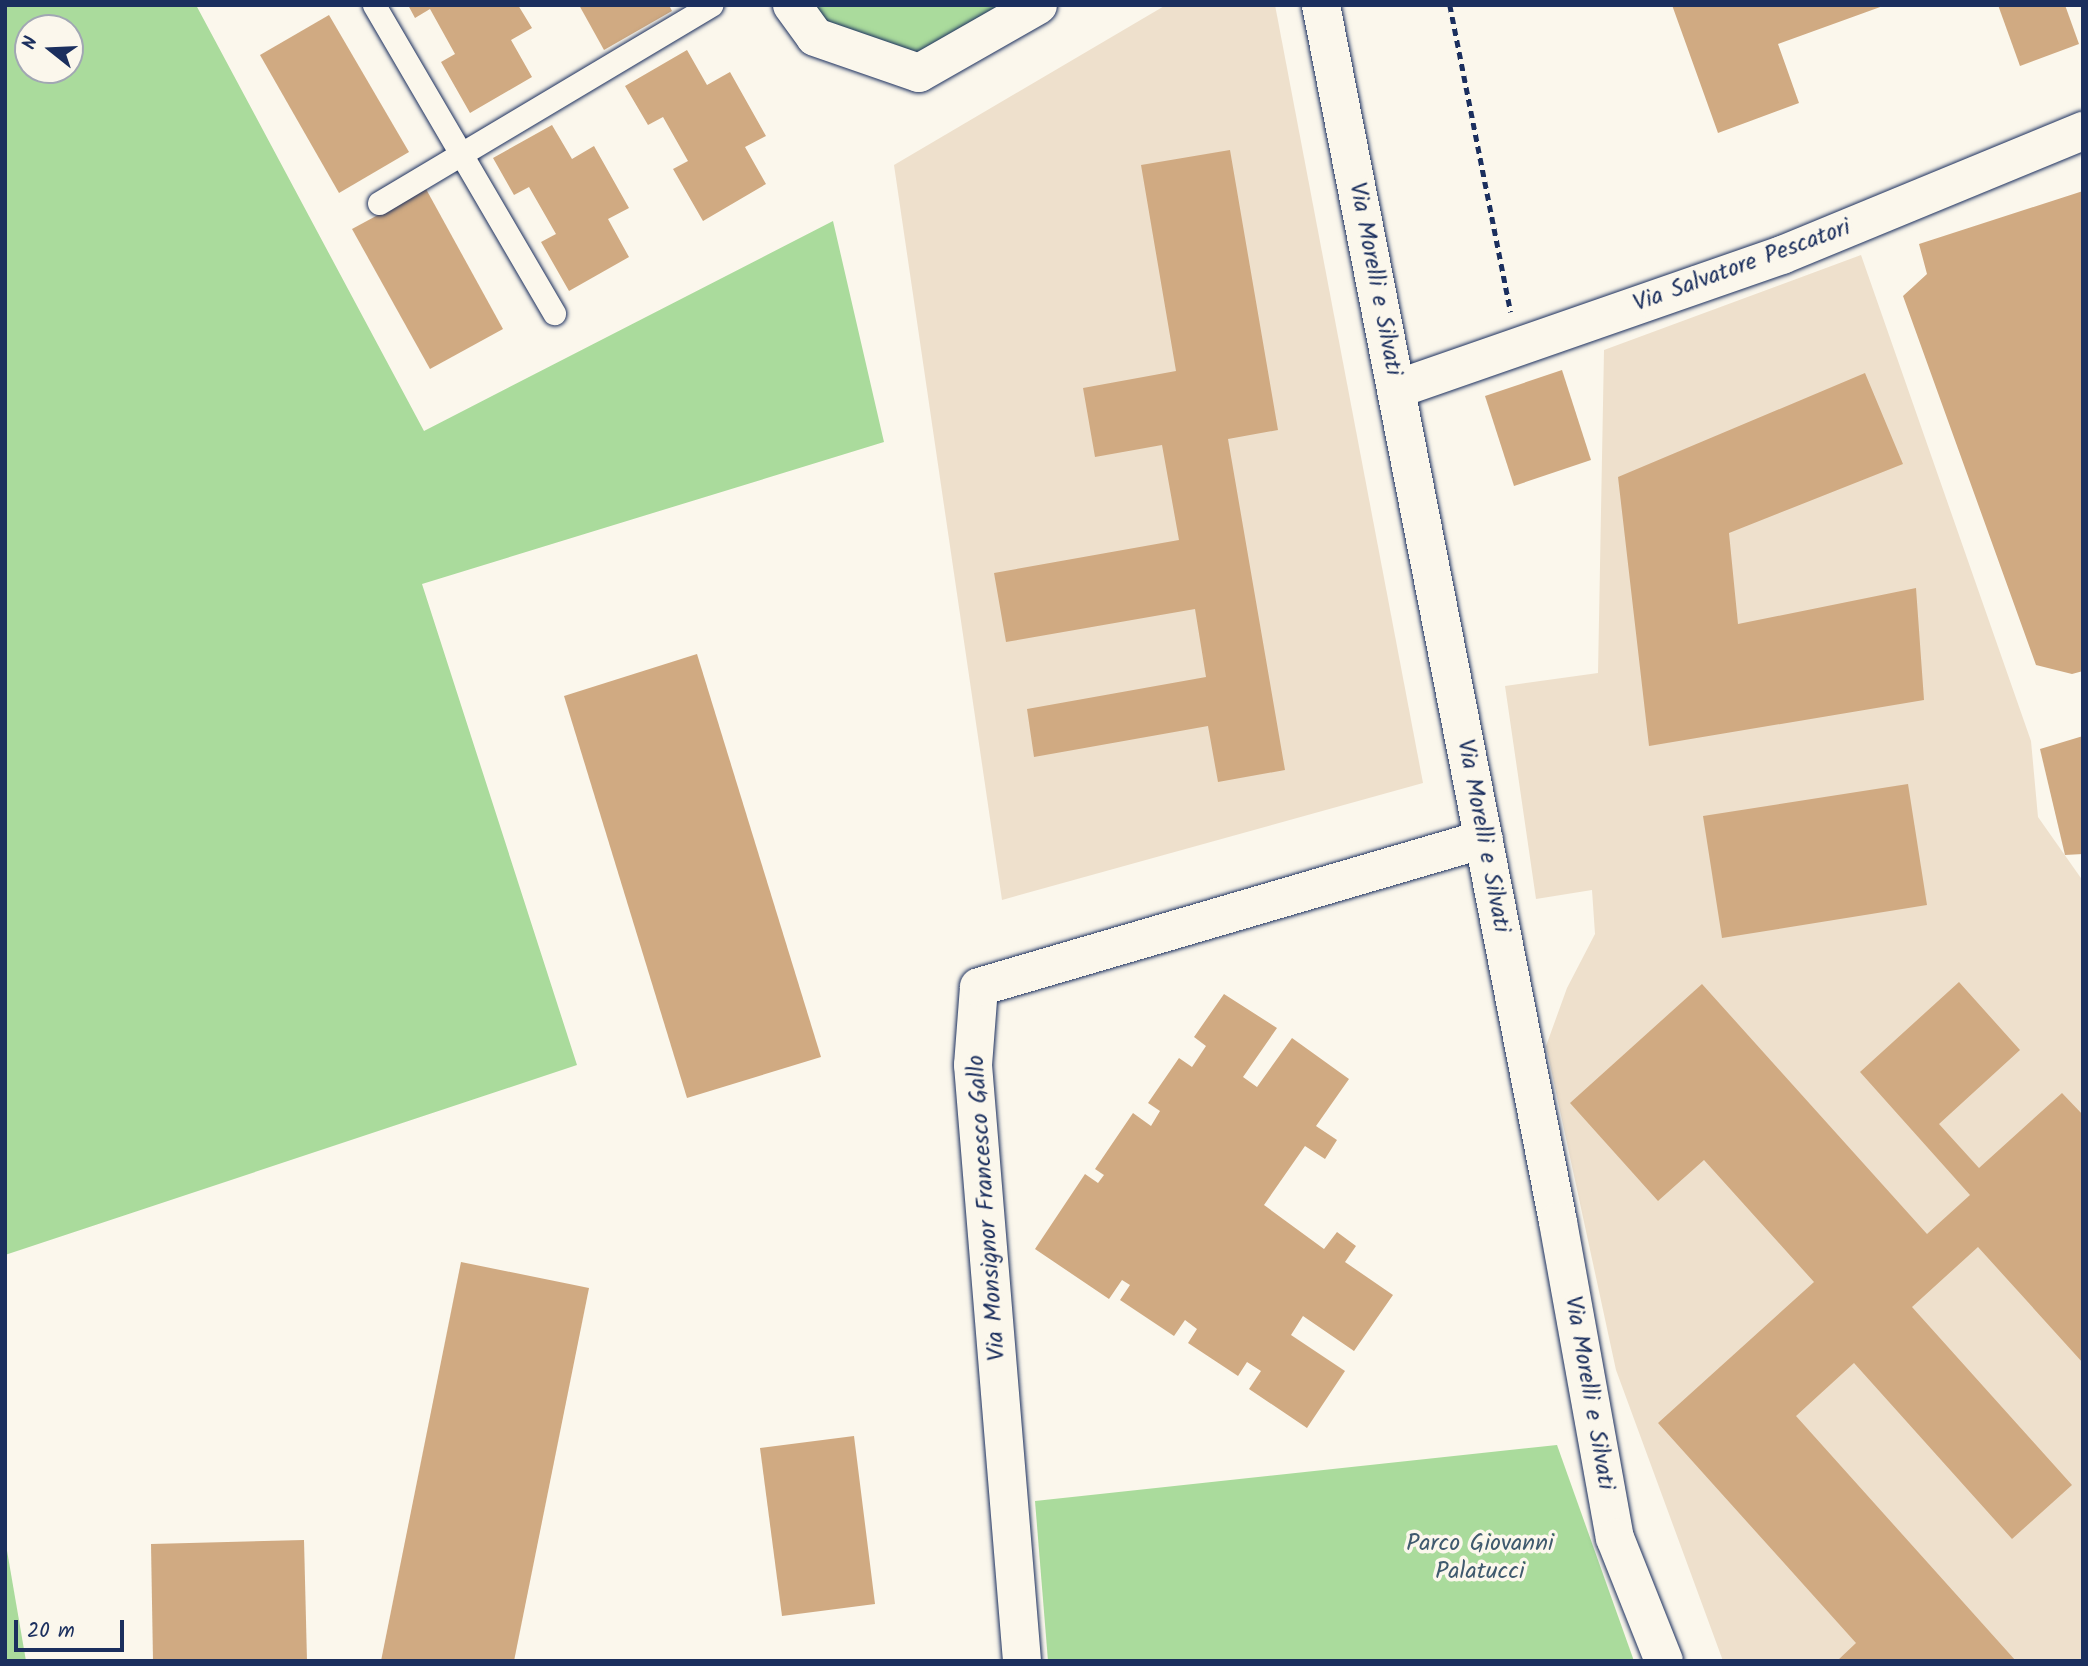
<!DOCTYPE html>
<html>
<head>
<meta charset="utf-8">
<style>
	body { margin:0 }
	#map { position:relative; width:2088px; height:1666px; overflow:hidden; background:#fbf7ec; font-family:Kalam,sans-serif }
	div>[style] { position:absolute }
	.built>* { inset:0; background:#eee0cc }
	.green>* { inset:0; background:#aadb9c }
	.building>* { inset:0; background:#d0aa82 }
	.path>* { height:4.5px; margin-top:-2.25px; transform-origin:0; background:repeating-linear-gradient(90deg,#1b2f5e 0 7px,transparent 0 12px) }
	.roads { filter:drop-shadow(0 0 2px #1b2f5e) drop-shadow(0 0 2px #1b2f5e) }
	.service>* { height:23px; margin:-11.5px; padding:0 11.5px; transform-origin:11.5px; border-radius:11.5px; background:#fbf7ec }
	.minor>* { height:38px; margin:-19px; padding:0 19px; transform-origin:19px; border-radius:19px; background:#fbf7ec }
	.secondary>* { height:38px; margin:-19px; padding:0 19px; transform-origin:19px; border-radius:19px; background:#fbf7ec }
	span { translate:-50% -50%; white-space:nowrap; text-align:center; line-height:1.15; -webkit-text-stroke:7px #fbf7ec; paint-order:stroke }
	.street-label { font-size:24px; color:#1b2f5e }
	.park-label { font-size:24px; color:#3f5a6e }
	.frame { position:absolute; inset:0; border:7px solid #1b2f5e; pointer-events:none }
	.north { position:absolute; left:14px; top:14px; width:70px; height:70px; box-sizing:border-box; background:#fbf7ec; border:2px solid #a1a7b3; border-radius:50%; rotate:288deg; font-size:19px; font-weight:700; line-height:28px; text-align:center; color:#1b2f5e }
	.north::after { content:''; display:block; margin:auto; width:24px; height:32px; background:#1b2f5e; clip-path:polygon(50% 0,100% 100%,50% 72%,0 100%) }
	.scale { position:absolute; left:14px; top:1620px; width:110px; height:32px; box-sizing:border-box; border:4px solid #1b2f5e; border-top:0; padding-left:9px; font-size:21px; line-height:24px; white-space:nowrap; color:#1b2f5e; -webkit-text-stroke:5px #fbf7ec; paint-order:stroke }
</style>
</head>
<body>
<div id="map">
	<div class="built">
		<i style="clip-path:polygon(1166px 5px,1275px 5px,1423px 783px,1002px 900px,894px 165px)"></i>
		<i style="clip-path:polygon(1861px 255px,2031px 741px,2038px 817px,2083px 881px,2083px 1661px,1723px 1661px,1616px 1370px,1546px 1046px,1567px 988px,1595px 934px,1592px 890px,1536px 899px,1505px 686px,1598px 673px,1604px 350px)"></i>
	</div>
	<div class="green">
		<i style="clip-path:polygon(evenodd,5px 5px,196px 5px,424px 431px,833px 221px,884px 442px,422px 584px,577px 1065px,5px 1255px,5px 5px,28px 28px,70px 28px,70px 70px,28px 70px,28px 28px)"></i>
		<i style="clip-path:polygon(792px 5px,1038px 5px,919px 73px)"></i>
		<i style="clip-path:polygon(1557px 1445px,1634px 1661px,1048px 1661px,1035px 1501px)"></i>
		<i style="clip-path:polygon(5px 1539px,26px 1661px,5px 1661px)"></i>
	</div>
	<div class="building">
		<i style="clip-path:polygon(408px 5px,518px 5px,532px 28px,511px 40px,532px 77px,470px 113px,441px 62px,455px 54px,430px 9px,415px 18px)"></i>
		<i style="clip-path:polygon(579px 5px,669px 5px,672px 11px,604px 50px)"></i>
		<i style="clip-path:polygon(1672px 5px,1883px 5px,1883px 6px,1778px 44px,1799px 103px,1718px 133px)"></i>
		<i style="clip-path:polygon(1998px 5px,2065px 5px,2079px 44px,2020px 66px)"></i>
		<i style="clip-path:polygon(329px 15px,409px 152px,339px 193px,260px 55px)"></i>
		<i style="clip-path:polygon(687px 50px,707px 85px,730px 72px,766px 136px,745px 147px,766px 184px,703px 221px,673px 169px,688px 161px,663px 117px,648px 125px,625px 86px)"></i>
		<i style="clip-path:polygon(552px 125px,572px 159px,594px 146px,629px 208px,608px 219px,629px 257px,569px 291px,541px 242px,556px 234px,529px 187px,514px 195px,493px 158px)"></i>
		<i style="clip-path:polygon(1230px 150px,1278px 430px,1228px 439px,1285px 770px,1218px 782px,1208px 726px,1034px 757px,1027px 709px,1206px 677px,1195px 609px,1006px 642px,994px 573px,1179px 540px,1162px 445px,1095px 457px,1083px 388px,1176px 371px,1141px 165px)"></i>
		<i style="clip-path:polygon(426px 189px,503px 329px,430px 369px,352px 229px)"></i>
		<i style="clip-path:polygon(2083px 191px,2083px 671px,2072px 674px,2036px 665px,1903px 296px,1927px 274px,1919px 244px)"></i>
		<i style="clip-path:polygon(1562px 370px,1591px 460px,1514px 486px,1485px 396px)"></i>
		<i style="clip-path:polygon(1865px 373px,1903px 464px,1729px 533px,1738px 624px,1916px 588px,1924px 700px,1649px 746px,1618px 477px)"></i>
		<i style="clip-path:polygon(697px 654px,821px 1057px,687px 1098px,564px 696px)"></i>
		<i style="clip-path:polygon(2083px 736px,2083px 854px,2065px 855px,2040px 749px)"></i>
		<i style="clip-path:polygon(1908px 784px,1927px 905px,1722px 938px,1703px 816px)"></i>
		<i style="clip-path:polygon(1959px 982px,2020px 1050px,1939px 1124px,1979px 1168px,2062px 1093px,2083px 1115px,2083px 1363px,1978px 1247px,1912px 1307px,2072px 1485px,2012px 1539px,1854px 1363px,1796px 1416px,2016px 1661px,1837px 1661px,1856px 1643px,1658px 1423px,1814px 1282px,1704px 1160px,1658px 1201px,1570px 1103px,1702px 984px,1927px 1234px,1970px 1195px,1860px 1072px)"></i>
		<i style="clip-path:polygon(1224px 994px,1277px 1028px,1243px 1077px,1257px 1087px,1292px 1038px,1349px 1079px,1316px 1126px,1337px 1140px,1325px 1159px,1305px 1146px,1264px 1205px,1324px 1249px,1337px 1232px,1356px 1246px,1345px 1262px,1393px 1295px,1354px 1351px,1303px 1316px,1291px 1335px,1345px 1371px,1307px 1428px,1249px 1389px,1261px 1371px,1247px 1362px,1238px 1376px,1188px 1343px,1197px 1329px,1185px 1320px,1174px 1336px,1120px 1300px,1130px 1285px,1122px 1280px,1109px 1299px,1035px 1249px,1085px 1174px,1098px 1183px,1104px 1175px,1095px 1169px,1133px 1113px,1151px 1126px,1160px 1111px,1148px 1103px,1179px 1058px,1192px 1067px,1206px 1046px,1194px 1037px)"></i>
		<i style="clip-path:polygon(461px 1262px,589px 1288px,514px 1661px,381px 1661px)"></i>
		<i style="clip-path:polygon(854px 1436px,875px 1604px,782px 1616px,760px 1448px)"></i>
		<i style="clip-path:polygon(304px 1540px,307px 1661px,153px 1661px,151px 1544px)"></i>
	</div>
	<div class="path">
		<i style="left:1450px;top:5px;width:313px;rotate:78.8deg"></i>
	</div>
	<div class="roads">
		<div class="service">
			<i style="left:374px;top:5px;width:357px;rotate:59.7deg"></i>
			<i style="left:379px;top:203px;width:387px;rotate:-30.8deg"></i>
		</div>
		<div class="minor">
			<i style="left:792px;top:5px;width:39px;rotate:54deg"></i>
			<i style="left:815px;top:37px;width:110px;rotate:19.1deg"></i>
			<i style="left:919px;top:73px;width:137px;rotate:-29.7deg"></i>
			<i style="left:1397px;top:389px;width:408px;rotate:-19.2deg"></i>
			<i style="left:1782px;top:255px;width:326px;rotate:-22.4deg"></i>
			<i style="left:1022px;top:1661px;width:598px;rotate:-94.7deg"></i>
			<i style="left:973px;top:1065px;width:78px;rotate:-85.6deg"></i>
			<i style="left:979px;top:987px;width:526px;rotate:-16.33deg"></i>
		</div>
		<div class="secondary">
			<i style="left:1321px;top:5px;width:1240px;rotate:78.98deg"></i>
			<i style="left:1558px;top:1222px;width:321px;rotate:79.8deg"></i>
			<i style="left:1615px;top:1538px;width:132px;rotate:68.3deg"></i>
		</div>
	</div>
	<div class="street-label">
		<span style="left:1742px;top:266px;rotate:-20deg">Via Salvatore Pescatori</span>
		<span style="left:1375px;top:279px;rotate:79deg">Via Morelli e Silvati</span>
		<span style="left:1483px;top:836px;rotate:79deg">Via Morelli e Silvati</span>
		<span style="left:987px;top:1208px;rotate:-94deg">Via Monsignor Francesco Gallo</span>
		<span style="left:1589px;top:1393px;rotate:80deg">Via Morelli e Silvati</span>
	</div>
	<div class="park-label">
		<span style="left:1480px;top:1558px">Parco Giovanni<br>Palatucci</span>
	</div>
	<div class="frame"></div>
	<div class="north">N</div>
	<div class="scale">20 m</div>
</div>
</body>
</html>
